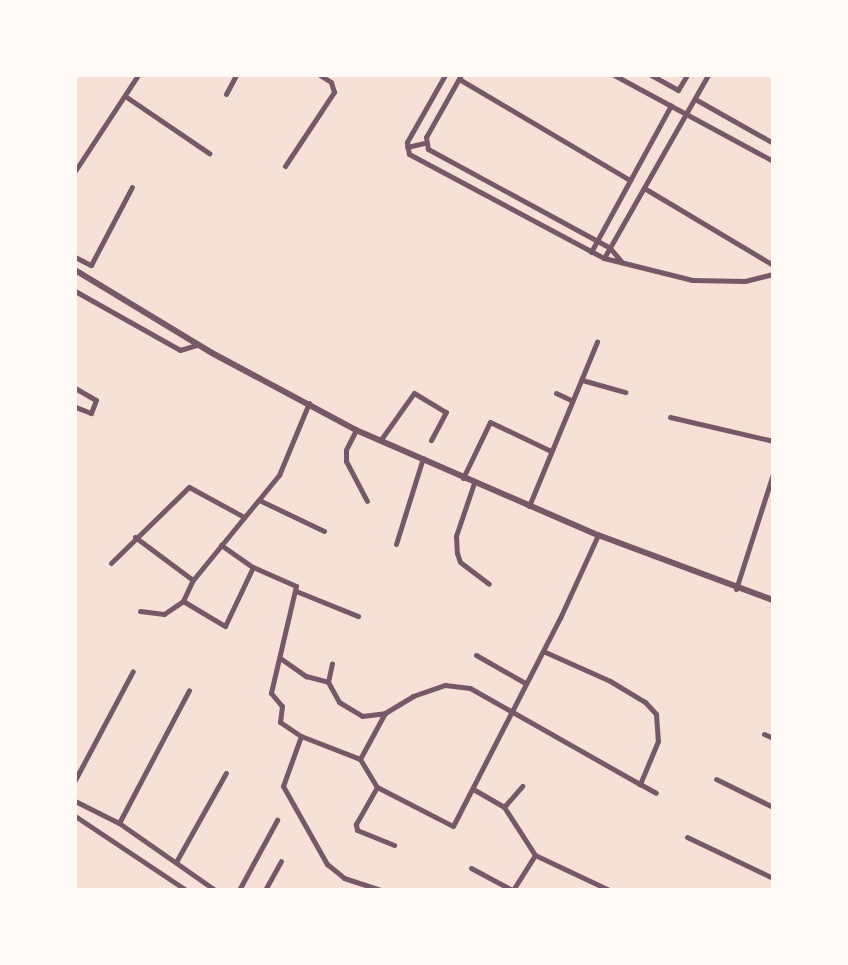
<!DOCTYPE html>
<html>
<head>
<meta charset="utf-8">
<style>
	body { margin:0 }
	#map { position:relative; width:848px; height:965px; overflow:hidden; background:#f7e1d7; font-family:"Roboto Condensed",sans-serif }
	div>[style] { position:absolute }
	.minor>* { height:5px; margin:-2.5px; padding:0 2.5px; transform-origin:2.5px; border-radius:2.5px; background:#755966 }
	.tertiary>* { height:6px; margin:-3px; padding:0 3px; transform-origin:3px; border-radius:3px; background:#755966 }
	span { translate:-50% -50%; white-space:nowrap; text-align:center; line-height:1.15; -webkit-text-stroke:5px #fffaf5; paint-order:stroke }
	.frame { position:absolute; inset:0; border:77px solid #fffaf5; pointer-events:none }
</style>
</head>
<body>
<div id="map">
	<div class="minor">
		<i style="left:445px;top:75px;width:77px;rotate:119.6deg"></i>
		<i style="left:407px;top:142px;width:12px;rotate:81deg"></i>
		<i style="left:409px;top:154px;width:221px;rotate:28.1deg"></i>
		<i style="left:604px;top:258px;width:91px;rotate:14deg"></i>
		<i style="left:692px;top:280px;width:53px;rotate:1.1deg"></i>
		<i style="left:745px;top:281px;width:29px;rotate:-14deg"></i>
		<i style="left:461px;top:75px;width:71px;rotate:119.4deg"></i>
		<i style="left:426px;top:137px;width:12px;rotate:81deg"></i>
		<i style="left:428px;top:149px;width:207px;rotate:28.5deg"></i>
		<i style="left:610px;top:248px;width:17px;rotate:50deg"></i>
		<i style="left:614px;top:75px;width:181px;rotate:28.4deg"></i>
		<i style="left:651px;top:75px;width:31px;rotate:29deg"></i>
		<i style="left:678px;top:90px;width:17px;rotate:-59deg"></i>
		<i style="left:459px;top:79px;width:199px;rotate:30.6deg"></i>
		<i style="left:226px;top:94px;width:21px;rotate:-62deg"></i>
		<i style="left:125px;top:96px;width:102px;rotate:34.2deg"></i>
		<i style="left:695px;top:99px;width:90px;rotate:29.4deg"></i>
		<i style="left:407px;top:147px;width:17px;rotate:-13deg"></i>
		<i style="left:285px;top:166px;width:89px;rotate:-56.5deg"></i>
		<i style="left:334px;top:92px;width:10px;rotate:-107deg"></i>
		<i style="left:331px;top:82px;width:13px;rotate:-148deg"></i>
		<i style="left:75px;top:171px;width:115px;rotate:-56.7deg"></i>
		<i style="left:644px;top:188px;width:150px;rotate:30.8deg"></i>
		<i style="left:591px;top:252px;width:167px;rotate:-61.4deg"></i>
		<i style="left:75px;top:257px;width:18px;rotate:27deg"></i>
		<i style="left:91px;top:265px;width:88px;rotate:-62.3deg"></i>
		<i style="left:604px;top:258px;width:210px;rotate:-60.4deg"></i>
		<i style="left:75px;top:291px;width:120px;rotate:29.3deg"></i>
		<i style="left:180px;top:350px;width:17px;rotate:-17deg"></i>
		<i style="left:582px;top:380px;width:45px;rotate:15.6deg"></i>
		<i style="left:75px;top:388px;width:24px;rotate:30deg"></i>
		<i style="left:96px;top:400px;width:14px;rotate:111deg"></i>
		<i style="left:91px;top:413px;width:17px;rotate:-159deg"></i>
		<i style="left:556px;top:393px;width:17px;rotate:25deg"></i>
		<i style="left:670px;top:417px;width:106px;rotate:13.1deg"></i>
		<i style="left:356px;top:430px;width:22px;rotate:117deg"></i>
		<i style="left:346px;top:450px;width:11px;rotate:90deg"></i>
		<i style="left:346px;top:461px;width:45px;rotate:62.3deg"></i>
		<i style="left:382px;top:438px;width:55px;rotate:-54.6deg"></i>
		<i style="left:414px;top:393px;width:37px;rotate:31deg"></i>
		<i style="left:446px;top:412px;width:32px;rotate:118deg"></i>
		<i style="left:463px;top:478px;width:62px;rotate:-64.3deg"></i>
		<i style="left:490px;top:422px;width:68px;rotate:25.4deg"></i>
		<i style="left:474px;top:483px;width:56px;rotate:108.8deg"></i>
		<i style="left:456px;top:536px;width:17px;rotate:87deg"></i>
		<i style="left:457px;top:553px;width:9px;rotate:72deg"></i>
		<i style="left:460px;top:562px;width:36px;rotate:37deg"></i>
		<i style="left:259px;top:500px;width:72px;rotate:25.5deg"></i>
		<i style="left:529px;top:506px;width:178px;rotate:-67.5deg"></i>
		<i style="left:135px;top:537px;width:72px;rotate:36.6deg"></i>
		<i style="left:193px;top:580px;width:136px;rotate:-50.7deg"></i>
		<i style="left:279px;top:475px;width:78px;rotate:-67.4deg"></i>
		<i style="left:396px;top:544px;width:90px;rotate:-72.6deg"></i>
		<i style="left:221px;top:545px;width:39px;rotate:35deg"></i>
		<i style="left:253px;top:567px;width:47px;rotate:23.8deg"></i>
		<i style="left:296px;top:586px;width:110px;rotate:103.2deg"></i>
		<i style="left:271px;top:693px;width:17px;rotate:50deg"></i>
		<i style="left:282px;top:706px;width:16px;rotate:97deg"></i>
		<i style="left:280px;top:722px;width:25px;rotate:34deg"></i>
		<i style="left:301px;top:736px;width:53px;rotate:109.8deg"></i>
		<i style="left:283px;top:786px;width:90px;rotate:60.6deg"></i>
		<i style="left:327px;top:864px;width:22px;rotate:39deg"></i>
		<i style="left:344px;top:878px;width:39px;rotate:18deg"></i>
		<i style="left:111px;top:563px;width:109px;rotate:-44.3deg"></i>
		<i style="left:189px;top:487px;width:63px;rotate:28.6deg"></i>
		<i style="left:736px;top:589px;width:121px;rotate:-72.2deg"></i>
		<i style="left:296px;top:591px;width:67px;rotate:22deg"></i>
		<i style="left:183px;top:601px;width:49px;rotate:30.8deg"></i>
		<i style="left:225px;top:626px;width:65px;rotate:-64.6deg"></i>
		<i style="left:140px;top:611px;width:24px;rotate:7deg"></i>
		<i style="left:164px;top:614px;width:23px;rotate:-34deg"></i>
		<i style="left:183px;top:601px;width:23px;rotate:-65deg"></i>
		<i style="left:543px;top:651px;width:73px;rotate:24.1deg"></i>
		<i style="left:610px;top:681px;width:41px;rotate:31deg"></i>
		<i style="left:645px;top:702px;width:16px;rotate:47deg"></i>
		<i style="left:656px;top:714px;width:27px;rotate:86deg"></i>
		<i style="left:658px;top:741px;width:47px;rotate:112.7deg"></i>
		<i style="left:640px;top:784px;width:18px;rotate:29deg"></i>
		<i style="left:476px;top:655px;width:56px;rotate:29.7deg"></i>
		<i style="left:280px;top:658px;width:32px;rotate:35deg"></i>
		<i style="left:306px;top:676px;width:23px;rotate:15deg"></i>
		<i style="left:328px;top:682px;width:23px;rotate:61deg"></i>
		<i style="left:339px;top:702px;width:27px;rotate:31deg"></i>
		<i style="left:362px;top:716px;width:23px;rotate:-7deg"></i>
		<i style="left:385px;top:713px;width:33px;rotate:-31deg"></i>
		<i style="left:413px;top:696px;width:34px;rotate:-19deg"></i>
		<i style="left:445px;top:685px;width:25px;rotate:7deg"></i>
		<i style="left:470px;top:688px;width:195px;rotate:29.5deg"></i>
		<i style="left:328px;top:682px;width:19px;rotate:-78deg"></i>
		<i style="left:764px;top:734px;width:10px;rotate:24deg"></i>
		<i style="left:301px;top:736px;width:63px;rotate:21.3deg"></i>
		<i style="left:360px;top:759px;width:52px;rotate:-61.5deg"></i>
		<i style="left:360px;top:759px;width:33px;rotate:59deg"></i>
		<i style="left:377px;top:787px;width:85px;rotate:27.2deg"></i>
		<i style="left:453px;top:826px;width:234px;rotate:-62.8deg"></i>
		<i style="left:560px;top:618px;width:91px;rotate:-65.4deg"></i>
		<i style="left:716px;top:779px;width:64px;rotate:26.2deg"></i>
		<i style="left:75px;top:780px;width:123px;rotate:-62deg"></i>
		<i style="left:377px;top:787px;width:43px;rotate:119.6deg"></i>
		<i style="left:356px;top:824px;width:6px;rotate:81deg"></i>
		<i style="left:357px;top:830px;width:40px;rotate:22deg"></i>
		<i style="left:473px;top:789px;width:36px;rotate:30deg"></i>
		<i style="left:504px;top:807px;width:57px;rotate:57.1deg"></i>
		<i style="left:535px;top:855px;width:82px;rotate:25.3deg"></i>
		<i style="left:75px;top:801px;width:49px;rotate:26.6deg"></i>
		<i style="left:119px;top:823px;width:117px;rotate:34.9deg"></i>
		<i style="left:504px;top:807px;width:28px;rotate:-49deg"></i>
		<i style="left:75px;top:816px;width:133px;rotate:33.7deg"></i>
		<i style="left:119px;top:823px;width:150px;rotate:-62.2deg"></i>
		<i style="left:687px;top:837px;width:95px;rotate:25.5deg"></i>
		<i style="left:176px;top:862px;width:102px;rotate:-60.7deg"></i>
		<i style="left:471px;top:868px;width:47px;rotate:28.2deg"></i>
		<i style="left:239px;top:890px;width:80px;rotate:-61.5deg"></i>
		<i style="left:265px;top:890px;width:33px;rotate:-61deg"></i>
		<i style="left:513px;top:890px;width:41px;rotate:-57.8deg"></i>
	</div>
	<div class="tertiary">
		<i style="left:75px;top:270px;width:160px;rotate:31.2deg"></i>
		<i style="left:212px;top:353px;width:163px;rotate:28.1deg"></i>
		<i style="left:356px;top:430px;width:264px;rotate:23.5deg"></i>
		<i style="left:598px;top:535px;width:187px;rotate:20.4deg"></i>
	</div>
	<div class="frame"></div>
</div>
</body>
</html>
